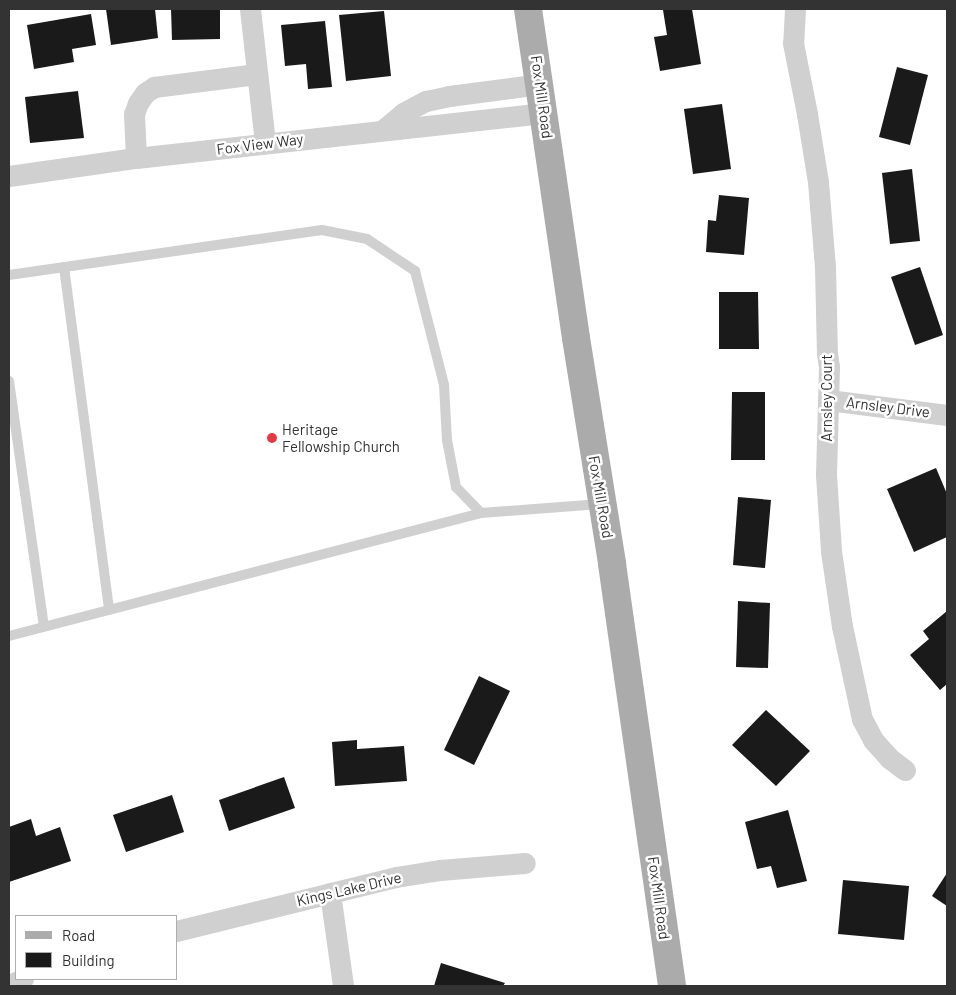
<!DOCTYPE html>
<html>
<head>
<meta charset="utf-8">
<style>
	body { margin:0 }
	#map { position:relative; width:956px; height:995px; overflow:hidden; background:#fff; font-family:Barlow,sans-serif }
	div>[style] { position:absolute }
	.building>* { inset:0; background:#1a1a1a }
	.lane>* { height:10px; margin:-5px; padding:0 5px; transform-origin:5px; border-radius:5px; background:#d0d0d0 }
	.street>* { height:21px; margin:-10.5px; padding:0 10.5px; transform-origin:10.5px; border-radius:10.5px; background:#d0d0d0 }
	.primary>* { height:28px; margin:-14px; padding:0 14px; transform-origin:14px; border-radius:14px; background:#ababab }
	.dots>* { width:14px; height:14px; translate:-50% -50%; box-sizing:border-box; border:2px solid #fff; border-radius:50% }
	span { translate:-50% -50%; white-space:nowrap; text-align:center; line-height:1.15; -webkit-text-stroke:5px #fff; paint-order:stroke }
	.street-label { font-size:15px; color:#333 }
	.poi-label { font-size:15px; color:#333 }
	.left { translate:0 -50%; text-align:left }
	.frame { position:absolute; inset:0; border:10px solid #333; pointer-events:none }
	.legend { position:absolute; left:15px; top:915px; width:162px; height:65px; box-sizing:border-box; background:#fff; border:1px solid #adadad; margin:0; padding:6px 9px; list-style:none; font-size:15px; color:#333 }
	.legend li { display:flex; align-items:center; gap:10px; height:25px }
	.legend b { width:25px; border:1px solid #adadad }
</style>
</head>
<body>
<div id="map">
	<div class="building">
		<i style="clip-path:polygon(106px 9px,155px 9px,158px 38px,111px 45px)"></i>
		<i style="clip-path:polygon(171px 9px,220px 9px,220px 39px,172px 40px)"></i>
		<i style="clip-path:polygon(673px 9px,692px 9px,701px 64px,660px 71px,654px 37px,667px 35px,663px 10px)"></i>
		<i style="clip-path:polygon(384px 11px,391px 76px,346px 81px,339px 15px)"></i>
		<i style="clip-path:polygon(91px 14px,96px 45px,72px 49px,74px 62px,34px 69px,27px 25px)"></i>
		<i style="clip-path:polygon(325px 21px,332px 87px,308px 89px,306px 64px,285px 66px,281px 25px)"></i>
		<i style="clip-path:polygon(897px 67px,928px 75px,910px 145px,879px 137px)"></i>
		<i style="clip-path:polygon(78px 91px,84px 138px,30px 143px,25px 97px)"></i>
		<i style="clip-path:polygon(722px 104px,731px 169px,693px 174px,684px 109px)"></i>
		<i style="clip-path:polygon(912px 169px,920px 241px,890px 244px,882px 173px)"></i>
		<i style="clip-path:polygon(719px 195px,749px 198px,744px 255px,706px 252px,708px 220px,716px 221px)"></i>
		<i style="clip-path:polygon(920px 267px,943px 335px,915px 345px,891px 277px)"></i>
		<i style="clip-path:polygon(719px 292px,758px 292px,759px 349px,719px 349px)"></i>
		<i style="clip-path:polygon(732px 392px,765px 392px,765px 460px,731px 460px)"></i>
		<i style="clip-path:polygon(936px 468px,947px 494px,947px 537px,914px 552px,887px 489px)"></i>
		<i style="clip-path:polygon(738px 497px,771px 500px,765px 568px,733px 565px)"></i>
		<i style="clip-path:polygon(738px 601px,770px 603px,768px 668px,736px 667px)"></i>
		<i style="clip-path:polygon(947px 611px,947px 684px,940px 690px,910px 655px,929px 639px,923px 631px)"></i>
		<i style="clip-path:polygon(479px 676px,510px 691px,474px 765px,444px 750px)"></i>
		<i style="clip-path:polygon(766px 710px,810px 751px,776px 786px,732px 745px)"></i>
		<i style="clip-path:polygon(357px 740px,357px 749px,404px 746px,407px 781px,335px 786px,332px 742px)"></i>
		<i style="clip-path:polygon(284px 777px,295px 808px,229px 831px,219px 800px)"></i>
		<i style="clip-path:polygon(172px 795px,184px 832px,126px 852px,113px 815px)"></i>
		<i style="clip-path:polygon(788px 810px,807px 881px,777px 888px,771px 866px,757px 869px,745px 822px)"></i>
		<i style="clip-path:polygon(31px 819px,36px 836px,60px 827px,71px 861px,9px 882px,9px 827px)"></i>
		<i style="clip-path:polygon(947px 873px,947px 906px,932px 896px)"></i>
		<i style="clip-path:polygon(843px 880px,909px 886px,904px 940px,838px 934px)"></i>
		<i style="clip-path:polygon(441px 963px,505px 983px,503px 986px,434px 986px)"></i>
	</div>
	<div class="lane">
		<i style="left:64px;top:267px;width:346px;rotate:82.5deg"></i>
		<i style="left:9px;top:275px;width:316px;rotate:-8.2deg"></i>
		<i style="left:322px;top:230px;width:46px;rotate:11.3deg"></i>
		<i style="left:367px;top:239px;width:58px;rotate:33.7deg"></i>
		<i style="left:415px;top:271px;width:118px;rotate:75.7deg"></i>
		<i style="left:444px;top:385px;width:55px;rotate:86.9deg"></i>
		<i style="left:447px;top:440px;width:48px;rotate:79.2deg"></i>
		<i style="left:456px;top:487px;width:36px;rotate:46deg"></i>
		<i style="left:9px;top:381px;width:248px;rotate:81.9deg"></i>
		<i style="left:9px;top:636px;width:488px;rotate:-14.6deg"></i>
		<i style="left:481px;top:513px;width:120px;rotate:-4.3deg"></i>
	</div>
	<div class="street">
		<i style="left:250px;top:9px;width:135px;rotate:83.6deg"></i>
		<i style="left:795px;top:9px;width:34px;rotate:93deg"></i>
		<i style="left:793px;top:43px;width:72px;rotate:78.8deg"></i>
		<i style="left:807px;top:114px;width:69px;rotate:80.8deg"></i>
		<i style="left:818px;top:182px;width:85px;rotate:85.3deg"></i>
		<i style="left:825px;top:267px;width:86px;rotate:88.7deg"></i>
		<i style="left:827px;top:353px;width:14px;rotate:82deg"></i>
		<i style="left:829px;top:367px;width:108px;rotate:91.6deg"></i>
		<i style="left:826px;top:475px;width:76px;rotate:86.2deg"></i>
		<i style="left:831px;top:551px;width:76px;rotate:81.7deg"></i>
		<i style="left:842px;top:626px;width:95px;rotate:77.9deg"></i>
		<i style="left:862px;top:719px;width:24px;rotate:62deg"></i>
		<i style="left:873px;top:740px;width:24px;rotate:48deg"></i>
		<i style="left:889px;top:758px;width:20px;rotate:37deg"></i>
		<i style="left:383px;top:130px;width:26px;rotate:-40deg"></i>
		<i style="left:403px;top:113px;width:26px;rotate:-28deg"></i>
		<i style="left:426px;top:101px;width:24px;rotate:-12deg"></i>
		<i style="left:449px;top:96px;width:92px;rotate:-7.5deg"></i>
		<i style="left:136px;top:158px;width:44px;rotate:-92.6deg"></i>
		<i style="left:134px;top:114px;width:12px;rotate:-70deg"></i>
		<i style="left:138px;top:103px;width:12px;rotate:-55deg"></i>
		<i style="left:145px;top:93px;width:11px;rotate:-34deg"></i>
		<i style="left:154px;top:87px;width:104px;rotate:-7.2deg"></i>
		<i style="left:9px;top:176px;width:128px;rotate:-8.1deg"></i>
		<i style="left:136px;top:158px;width:410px;rotate:-6.3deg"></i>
		<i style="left:828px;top:400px;width:120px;rotate:7.2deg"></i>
		<i style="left:330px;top:893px;width:94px;rotate:82deg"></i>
		<i style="left:176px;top:931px;width:227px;rotate:-13.8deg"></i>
		<i style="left:396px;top:877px;width:45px;rotate:-9deg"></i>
		<i style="left:440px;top:870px;width:85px;rotate:-4.7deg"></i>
		<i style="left:9px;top:985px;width:15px;rotate:-23deg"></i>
	</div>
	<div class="primary">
		<i style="left:528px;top:9px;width:332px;rotate:81.7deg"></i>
		<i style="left:576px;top:338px;width:229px;rotate:80.9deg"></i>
		<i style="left:612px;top:564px;width:426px;rotate:81.9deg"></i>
	</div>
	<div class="dots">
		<i style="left:272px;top:438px;background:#e63946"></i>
	</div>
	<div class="street-label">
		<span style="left:542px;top:97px;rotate:82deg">Fox Mill Road</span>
		<span style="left:260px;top:144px;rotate:-7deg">Fox View Way</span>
		<span style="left:827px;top:398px;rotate:-90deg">Arnsley Court</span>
		<span style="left:888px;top:407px;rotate:7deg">Arnsley Drive</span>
		<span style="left:601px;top:497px;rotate:80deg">Fox Mill Road</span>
		<span style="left:349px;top:889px;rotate:-13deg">Kings Lake Drive</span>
		<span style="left:659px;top:898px;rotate:82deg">Fox Mill Road</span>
	</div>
	<div class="poi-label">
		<span class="left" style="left:282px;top:438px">Heritage<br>Fellowship Church</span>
	</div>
	<div class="frame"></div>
	<ul class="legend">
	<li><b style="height:6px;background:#ababab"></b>Road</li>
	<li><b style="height:14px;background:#1a1a1a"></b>Building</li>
	</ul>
</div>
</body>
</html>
